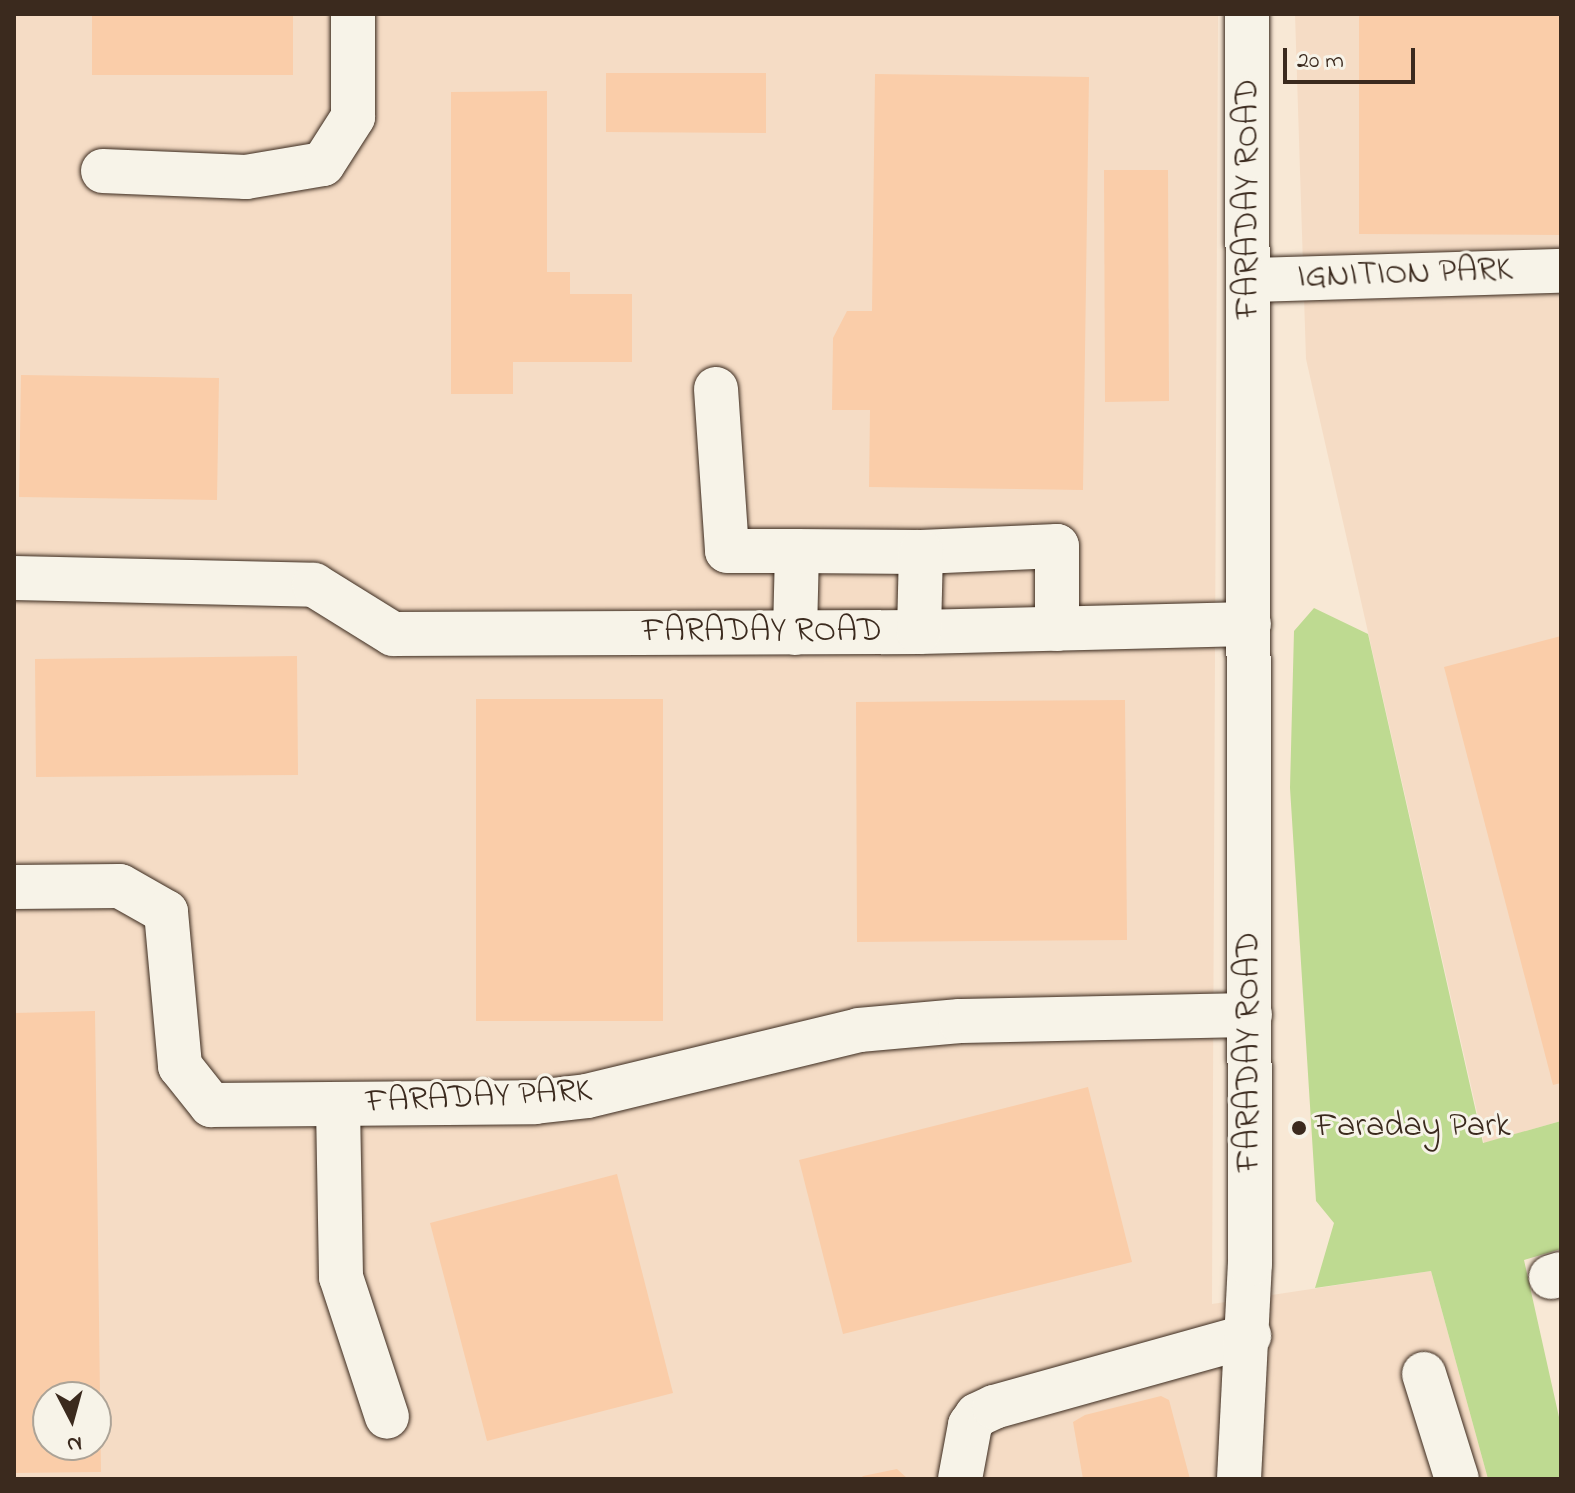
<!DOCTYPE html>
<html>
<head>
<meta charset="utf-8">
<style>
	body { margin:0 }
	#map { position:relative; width:1575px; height:1493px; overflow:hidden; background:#f8e8d5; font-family:"Indie Flower",sans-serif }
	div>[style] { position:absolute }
	.built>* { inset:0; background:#f5dcc5 }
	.green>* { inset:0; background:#beda91 }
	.building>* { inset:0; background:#facda9 }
	.roads { filter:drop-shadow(0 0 2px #3b2a1e) drop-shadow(0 0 2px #3b2a1e) }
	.minor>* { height:44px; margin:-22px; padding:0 22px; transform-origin:22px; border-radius:22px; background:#f7f3e8 }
	.dots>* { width:22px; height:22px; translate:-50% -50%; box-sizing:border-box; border:4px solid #f7f3e8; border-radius:50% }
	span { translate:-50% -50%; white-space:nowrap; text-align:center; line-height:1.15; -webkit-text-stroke:6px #f7f3e8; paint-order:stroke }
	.street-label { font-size:34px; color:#3b2a1e }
	.poi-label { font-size:34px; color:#3b2a1e }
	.left { translate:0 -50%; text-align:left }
	.frame { position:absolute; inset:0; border:16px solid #3b2a1e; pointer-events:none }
	.north { position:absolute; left:32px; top:1381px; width:80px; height:80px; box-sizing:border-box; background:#f7f3e8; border:2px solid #aca397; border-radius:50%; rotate:174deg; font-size:22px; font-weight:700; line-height:32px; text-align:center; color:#3b2a1e }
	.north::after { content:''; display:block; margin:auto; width:28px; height:36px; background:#3b2a1e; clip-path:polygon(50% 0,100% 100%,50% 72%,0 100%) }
	.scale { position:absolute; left:1283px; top:48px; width:132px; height:36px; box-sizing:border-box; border:4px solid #3b2a1e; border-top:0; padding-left:10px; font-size:24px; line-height:28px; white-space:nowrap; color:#3b2a1e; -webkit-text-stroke:6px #f7f3e8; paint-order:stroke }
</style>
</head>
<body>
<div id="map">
	<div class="built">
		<i style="clip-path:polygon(evenodd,14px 14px,1218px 14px,1212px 1304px,1431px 1271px,1488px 1479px,14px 1479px,14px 14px,48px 1397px,96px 1397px,96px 1445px,48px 1445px,48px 1397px)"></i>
		<i style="clip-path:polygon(1295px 14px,1561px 14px,1561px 1121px,1484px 1143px,1306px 359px)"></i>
	</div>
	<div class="green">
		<i style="clip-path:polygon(1314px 608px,1368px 634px,1483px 1143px,1561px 1121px,1561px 1249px,1524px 1260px,1561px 1426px,1561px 1479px,1488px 1479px,1431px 1271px,1315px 1288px,1334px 1223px,1316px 1201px,1290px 788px,1294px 631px)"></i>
	</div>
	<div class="building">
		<i style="clip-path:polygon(92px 14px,293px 14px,293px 75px,92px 75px)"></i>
		<i style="clip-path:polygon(1359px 14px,1561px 14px,1561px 235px,1359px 234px)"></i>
		<i style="clip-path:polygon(606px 73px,766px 73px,766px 133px,606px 132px)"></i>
		<i style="clip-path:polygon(875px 74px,1089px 77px,1083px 490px,869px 487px,870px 410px,832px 410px,833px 338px,847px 311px,872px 311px)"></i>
		<i style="clip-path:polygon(547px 91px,547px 272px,570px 272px,570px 294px,632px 294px,632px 362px,513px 362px,513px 394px,451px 394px,451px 92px)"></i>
		<i style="clip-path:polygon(1104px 170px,1168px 170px,1169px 401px,1105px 402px)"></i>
		<i style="clip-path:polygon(21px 375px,219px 378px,217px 500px,19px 497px)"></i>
		<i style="clip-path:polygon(1561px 636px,1561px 1083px,1553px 1085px,1444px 667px)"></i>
		<i style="clip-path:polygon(297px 656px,298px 775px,36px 777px,35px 659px)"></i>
		<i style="clip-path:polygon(476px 699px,663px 699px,663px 1021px,476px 1021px)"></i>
		<i style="clip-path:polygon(1125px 700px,1127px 940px,857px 942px,856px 702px)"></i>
		<i style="clip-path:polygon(evenodd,95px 1011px,101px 1472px,14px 1473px,14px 1013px,95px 1011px,48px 1397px,96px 1397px,96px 1445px,48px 1445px,48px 1397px)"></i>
		<i style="clip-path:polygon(1088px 1087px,1132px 1262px,843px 1334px,799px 1160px)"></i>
		<i style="clip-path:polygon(617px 1174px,673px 1393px,487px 1441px,430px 1223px)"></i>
		<i style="clip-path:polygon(1161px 1396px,1169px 1400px,1190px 1479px,1083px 1479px,1073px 1422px,1085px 1415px)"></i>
		<i style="clip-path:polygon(897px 1469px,908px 1479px,860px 1479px,863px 1476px)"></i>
	</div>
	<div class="roads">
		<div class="minor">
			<i style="left:103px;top:171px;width:143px;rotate:2.4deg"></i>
			<i style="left:246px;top:177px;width:78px;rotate:-9.6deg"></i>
			<i style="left:323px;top:164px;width:56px;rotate:-57.4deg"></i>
			<i style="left:353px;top:117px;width:103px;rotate:-90deg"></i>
			<i style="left:1250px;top:280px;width:311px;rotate:-1.7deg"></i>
			<i style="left:716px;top:389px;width:162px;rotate:86.1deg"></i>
			<i style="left:727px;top:551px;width:70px"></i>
			<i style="left:797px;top:551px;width:82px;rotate:91.4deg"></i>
			<i style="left:797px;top:551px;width:124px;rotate:0.5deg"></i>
			<i style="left:921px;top:552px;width:136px;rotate:-2.5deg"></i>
			<i style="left:1057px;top:546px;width:83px;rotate:90deg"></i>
			<i style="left:14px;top:578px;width:300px;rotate:1.3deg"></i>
			<i style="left:314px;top:585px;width:93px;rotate:31.8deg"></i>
			<i style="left:393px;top:634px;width:526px;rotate:-0.22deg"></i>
			<i style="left:919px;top:632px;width:330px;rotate:-1.4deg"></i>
			<i style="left:919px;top:632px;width:80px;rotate:-88.6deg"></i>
			<i style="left:14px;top:887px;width:106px;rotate:-0.5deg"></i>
			<i style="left:120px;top:886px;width:53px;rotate:29.5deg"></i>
			<i style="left:166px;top:912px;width:155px;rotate:84.8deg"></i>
			<i style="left:180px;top:1066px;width:50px;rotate:51.5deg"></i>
			<i style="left:211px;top:1105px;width:324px;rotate:-0.5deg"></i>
			<i style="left:535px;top:1102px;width:52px;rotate:-6.6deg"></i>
			<i style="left:587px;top:1096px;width:280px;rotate:-13.6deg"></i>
			<i style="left:859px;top:1030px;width:101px;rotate:-5.1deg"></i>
			<i style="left:960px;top:1021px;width:290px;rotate:-1.2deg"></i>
			<i style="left:338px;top:1105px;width:172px;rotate:89deg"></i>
			<i style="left:341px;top:1277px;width:147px;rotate:71.8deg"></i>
			<i style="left:1551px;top:1277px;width:10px;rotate:-17deg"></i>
			<i style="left:1424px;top:1374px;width:110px;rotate:72.6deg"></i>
			<i style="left:960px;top:1479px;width:55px;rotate:-79.5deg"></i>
			<i style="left:970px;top:1425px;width:12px;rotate:-55deg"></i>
			<i style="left:977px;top:1415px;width:19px;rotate:-25deg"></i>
			<i style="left:994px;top:1407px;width:265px;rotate:-15.6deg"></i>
			<i style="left:1239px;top:1479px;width:215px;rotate:-87.1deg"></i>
			<i style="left:1250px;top:1264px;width:1250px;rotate:-90.14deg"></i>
		</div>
	</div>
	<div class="dots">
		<i style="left:1299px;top:1128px;background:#3b2a1e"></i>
	</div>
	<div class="street-label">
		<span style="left:1249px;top:199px;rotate:-90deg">FARADAY ROAD</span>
		<span style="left:1405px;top:275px;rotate:-2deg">IGNITION PARK</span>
		<span style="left:762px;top:633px">FARADAY ROAD</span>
		<span style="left:1250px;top:1052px;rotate:-90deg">FARADAY ROAD</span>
		<span style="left:479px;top:1098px;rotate:-3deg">FARADAY PARK</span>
	</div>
	<div class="poi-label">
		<span class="left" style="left:1315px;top:1128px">Faraday Park</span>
	</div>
	<div class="frame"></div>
	<div class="north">N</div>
	<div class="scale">20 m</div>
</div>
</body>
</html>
